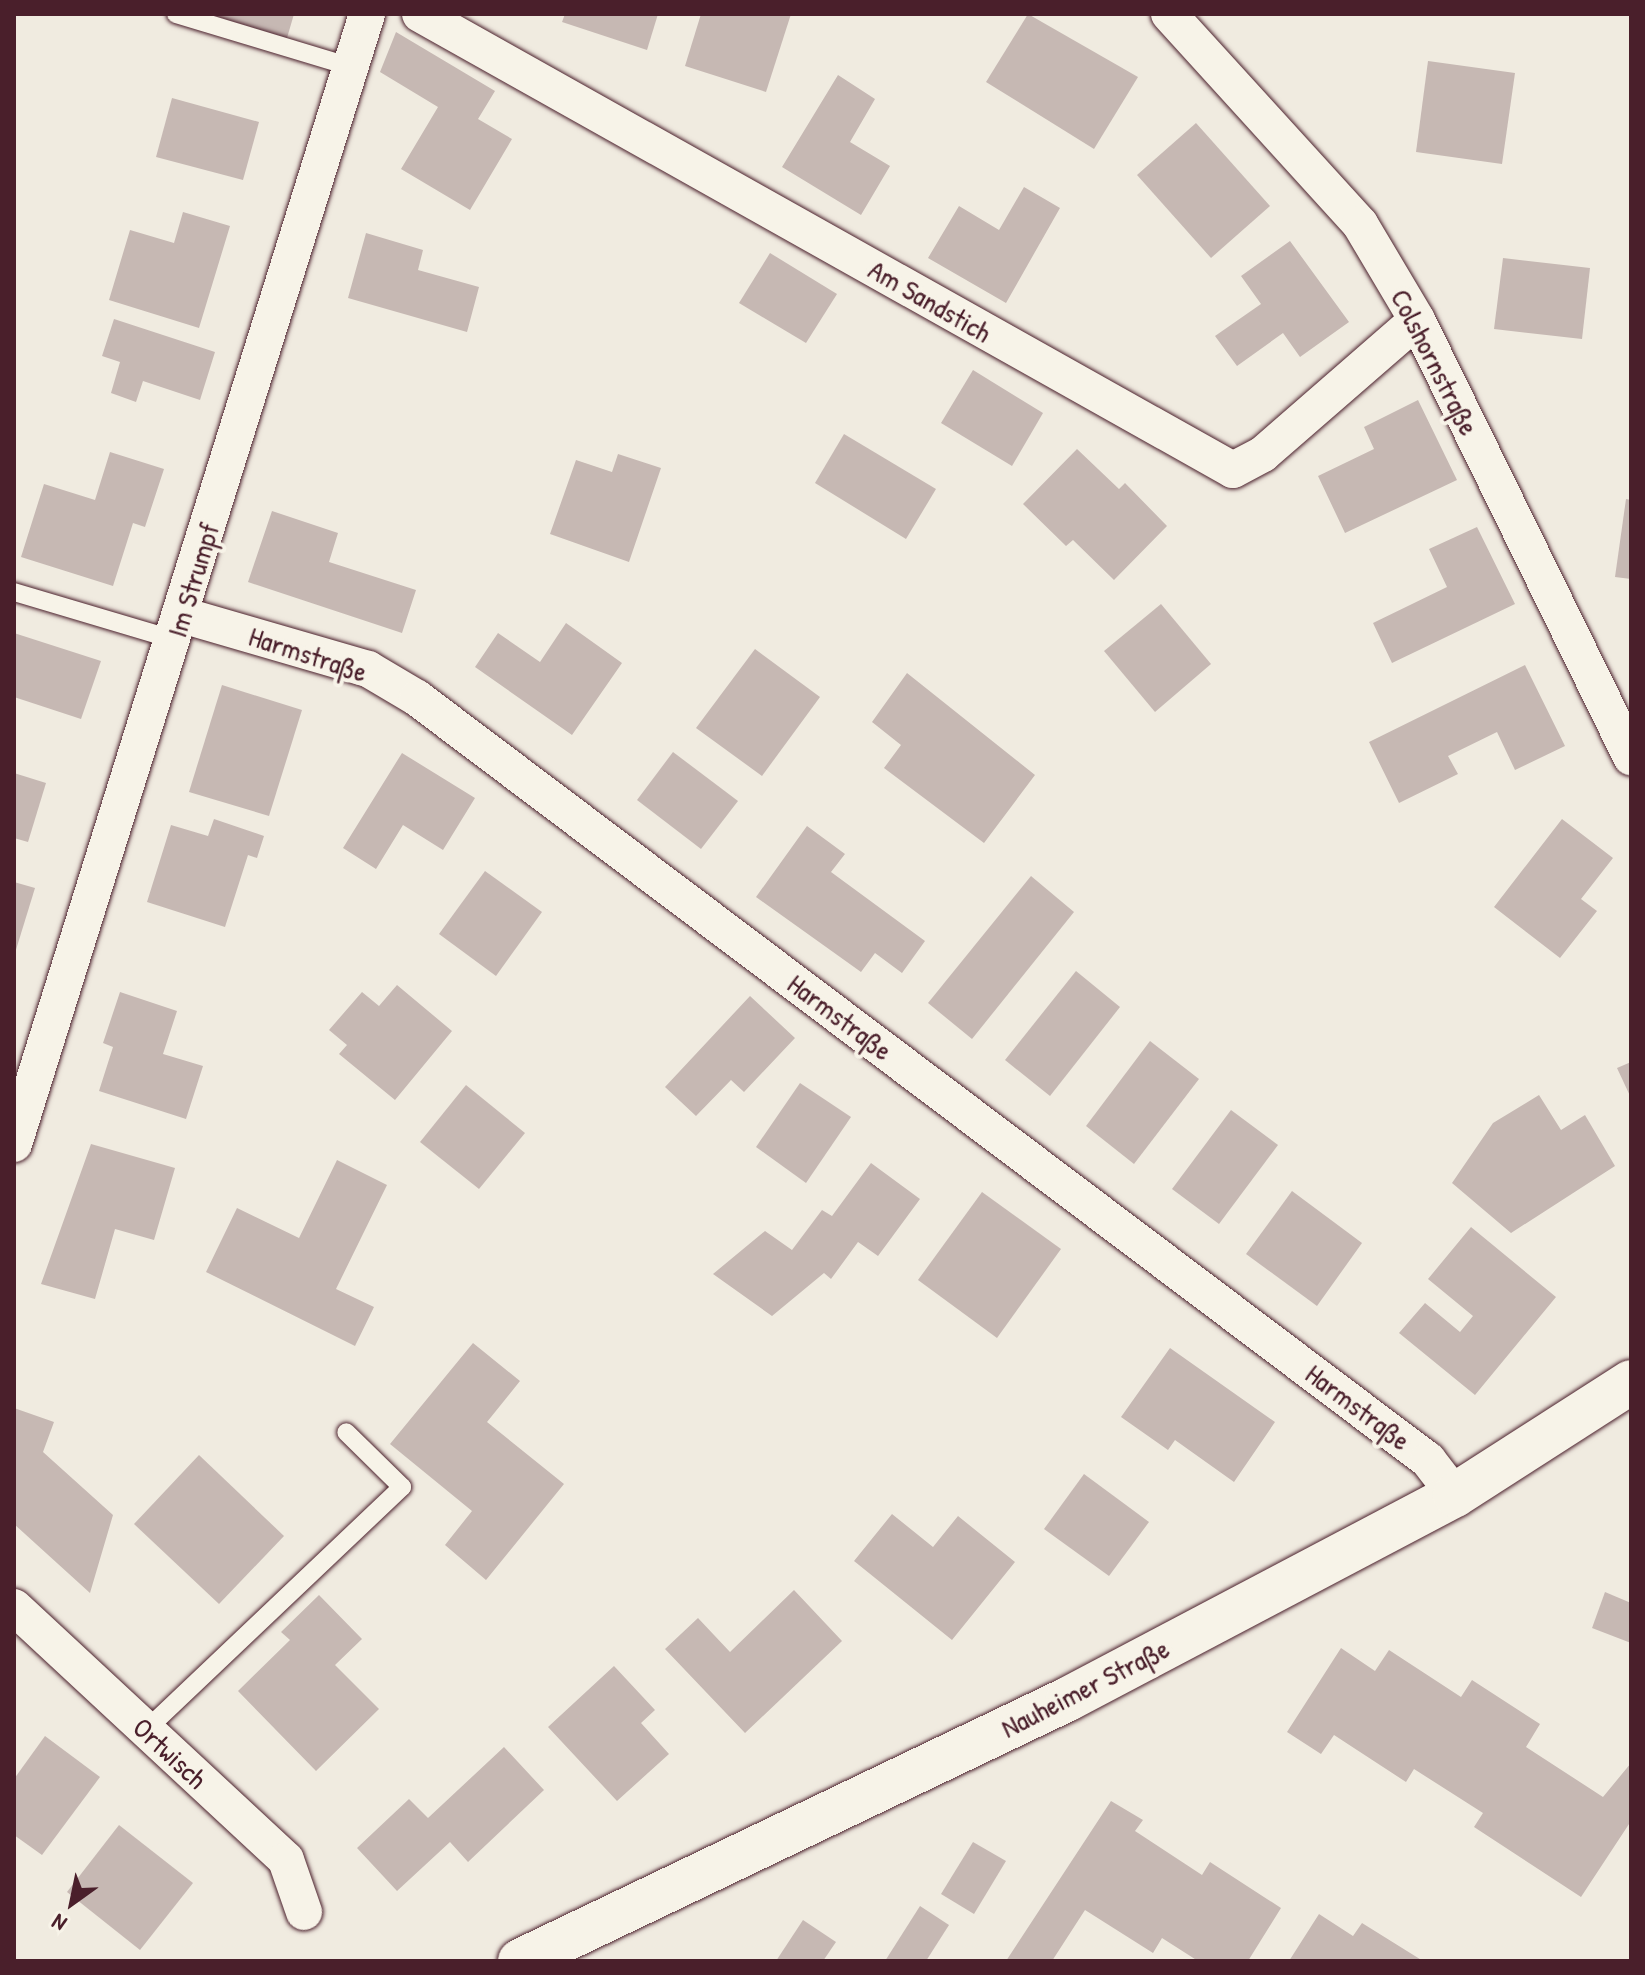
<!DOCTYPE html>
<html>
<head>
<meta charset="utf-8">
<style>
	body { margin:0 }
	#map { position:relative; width:1645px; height:1975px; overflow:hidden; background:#f0ebe0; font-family:"Patrick Hand",sans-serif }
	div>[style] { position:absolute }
	.building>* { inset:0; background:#c6b8b3 }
	.roads { filter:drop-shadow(0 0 2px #4a1f2b) drop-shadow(0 0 2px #4a1f2b) }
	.lane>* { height:18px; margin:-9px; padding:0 9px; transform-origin:9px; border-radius:9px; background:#f7f3e8 }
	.street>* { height:36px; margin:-18px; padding:0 18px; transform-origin:18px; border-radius:18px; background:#f7f3e8 }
	.secondary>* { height:44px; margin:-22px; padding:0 22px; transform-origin:22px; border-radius:22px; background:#f7f3e8 }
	span { translate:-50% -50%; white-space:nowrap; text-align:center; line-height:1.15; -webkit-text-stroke:8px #f7f3e8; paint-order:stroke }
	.street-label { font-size:28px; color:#4a1f2b }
	.frame { position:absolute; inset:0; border:16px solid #4a1f2b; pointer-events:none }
	.north { position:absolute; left:32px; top:1863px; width:80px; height:80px; -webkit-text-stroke:6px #f7f3e8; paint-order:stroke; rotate:213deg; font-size:22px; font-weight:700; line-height:32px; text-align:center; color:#4a1f2b }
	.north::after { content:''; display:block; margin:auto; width:28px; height:36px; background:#4a1f2b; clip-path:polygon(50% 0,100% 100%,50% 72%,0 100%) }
</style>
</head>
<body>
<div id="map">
	<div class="building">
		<i style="clip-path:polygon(208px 14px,294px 14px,287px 38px)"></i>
		<i style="clip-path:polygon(565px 14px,658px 14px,647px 50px,562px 22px)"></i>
		<i style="clip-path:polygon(701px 14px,791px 14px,766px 92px,685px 66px)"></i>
		<i style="clip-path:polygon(1028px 14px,1138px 77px,1094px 149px,986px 82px)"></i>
		<i style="clip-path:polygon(396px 32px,495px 91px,478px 119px,512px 139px,470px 210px,401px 169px,438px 107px,380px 72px)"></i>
		<i style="clip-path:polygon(1428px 61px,1515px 73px,1502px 164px,1416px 152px)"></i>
		<i style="clip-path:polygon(838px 75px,875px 99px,850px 142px,890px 166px,861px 215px,782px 167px)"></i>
		<i style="clip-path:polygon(172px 98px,259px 122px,243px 180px,156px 157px)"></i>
		<i style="clip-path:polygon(1196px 123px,1270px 206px,1211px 258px,1137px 175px)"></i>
		<i style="clip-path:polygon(1024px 187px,1060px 208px,1006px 303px,928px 258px,959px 206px,999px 230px)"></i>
		<i style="clip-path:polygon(183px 212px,230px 226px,199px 328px,109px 300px,130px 230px,174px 243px)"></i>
		<i style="clip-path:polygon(366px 233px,423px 250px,418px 270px,479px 287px,467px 332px,348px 298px)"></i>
		<i style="clip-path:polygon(1290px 241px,1349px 322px,1300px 357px,1283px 333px,1237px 366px,1215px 336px,1261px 304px,1241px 276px)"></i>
		<i style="clip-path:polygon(770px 253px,837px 294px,806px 343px,739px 303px)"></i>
		<i style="clip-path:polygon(1503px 258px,1590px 268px,1582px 339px,1494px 329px)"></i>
		<i style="clip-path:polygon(114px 319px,215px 352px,200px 400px,143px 381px,136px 402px,111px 393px,120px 362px,102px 356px)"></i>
		<i style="clip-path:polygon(973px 370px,1043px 413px,1012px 466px,941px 423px)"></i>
		<i style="clip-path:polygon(1418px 400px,1457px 480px,1345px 533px,1318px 476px,1374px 449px,1364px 427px)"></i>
		<i style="clip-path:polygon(844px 434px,936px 489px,906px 539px,815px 483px)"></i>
		<i style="clip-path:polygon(1077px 449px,1119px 489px,1125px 483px,1167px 526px,1114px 580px,1073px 540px,1066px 546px,1023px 504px)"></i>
		<i style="clip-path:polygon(110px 452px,164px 469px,145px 527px,133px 523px,113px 586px,21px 557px,44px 484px,95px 500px)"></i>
		<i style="clip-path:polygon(618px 454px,661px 468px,629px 562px,550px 534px,576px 460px,612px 472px)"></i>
		<i style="clip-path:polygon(1626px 499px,1631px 500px,1631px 579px,1615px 577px)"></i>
		<i style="clip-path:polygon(272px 511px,338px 533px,329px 562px,416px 590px,402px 633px,248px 582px)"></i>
		<i style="clip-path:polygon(1477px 527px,1515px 604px,1392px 663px,1373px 623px,1447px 587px,1429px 549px)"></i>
		<i style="clip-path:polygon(1161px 604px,1211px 664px,1155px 712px,1104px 651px)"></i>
		<i style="clip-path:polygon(566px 623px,622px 663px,572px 735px,475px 667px,498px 633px,540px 662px)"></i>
		<i style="clip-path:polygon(14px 633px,101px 661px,81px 719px,14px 697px)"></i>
		<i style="clip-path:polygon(755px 649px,820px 697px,762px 776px,696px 728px)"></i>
		<i style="clip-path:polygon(1525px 665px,1565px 746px,1515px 770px,1497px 732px,1448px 756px,1458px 774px,1399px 803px,1369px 742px)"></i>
		<i style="clip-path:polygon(907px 673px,1035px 775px,984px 843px,884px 768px,901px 745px,872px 722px)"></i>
		<i style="clip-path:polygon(222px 685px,302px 710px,269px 816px,189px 792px)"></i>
		<i style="clip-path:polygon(673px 752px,738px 801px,701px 849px,637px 800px)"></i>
		<i style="clip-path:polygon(402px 753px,475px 798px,443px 850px,403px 825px,376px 869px,343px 848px)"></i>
		<i style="clip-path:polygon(14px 773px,46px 783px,28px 842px,14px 838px)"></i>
		<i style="clip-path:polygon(214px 819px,264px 836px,257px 858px,248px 855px,225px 927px,147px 902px,171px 825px,208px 836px)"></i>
		<i style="clip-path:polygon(1562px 819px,1613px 858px,1581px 899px,1597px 911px,1560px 958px,1494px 907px)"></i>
		<i style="clip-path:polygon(807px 826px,845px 854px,831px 872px,925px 941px,902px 973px,875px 953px,861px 972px,756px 897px)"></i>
		<i style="clip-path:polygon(485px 871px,542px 912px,496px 976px,439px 934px)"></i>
		<i style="clip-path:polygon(1031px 876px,1074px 912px,972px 1039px,928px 1003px)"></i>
		<i style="clip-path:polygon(14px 882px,35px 888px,15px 953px,14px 953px)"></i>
		<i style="clip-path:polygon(1076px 971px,1120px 1007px,1050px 1096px,1005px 1060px)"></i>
		<i style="clip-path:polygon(397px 985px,452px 1031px,395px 1100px,339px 1054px,347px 1045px,329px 1030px,362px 992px,379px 1006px)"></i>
		<i style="clip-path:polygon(120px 992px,177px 1011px,163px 1054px,203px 1066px,186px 1119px,99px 1091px,113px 1047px,103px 1043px)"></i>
		<i style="clip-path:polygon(750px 996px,795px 1038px,744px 1092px,731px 1080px,696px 1116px,665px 1087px)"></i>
		<i style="clip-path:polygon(1150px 1041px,1199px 1079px,1134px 1164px,1086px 1126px)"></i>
		<i style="clip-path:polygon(1631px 1062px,1631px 1098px,1617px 1068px)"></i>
		<i style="clip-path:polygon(800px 1083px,851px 1117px,806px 1183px,756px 1147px)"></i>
		<i style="clip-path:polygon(466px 1085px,525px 1133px,479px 1189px,420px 1142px)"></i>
		<i style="clip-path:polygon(1539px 1095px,1561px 1130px,1585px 1115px,1615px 1166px,1511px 1233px,1452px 1183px,1493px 1123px)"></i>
		<i style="clip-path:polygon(1231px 1110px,1278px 1145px,1219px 1224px,1172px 1189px)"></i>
		<i style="clip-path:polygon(91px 1144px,175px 1168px,154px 1240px,115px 1229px,95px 1299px,41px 1284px)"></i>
		<i style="clip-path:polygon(337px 1160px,387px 1185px,336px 1289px,374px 1307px,355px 1346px,206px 1272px,237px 1208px,299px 1238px)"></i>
		<i style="clip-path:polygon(871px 1163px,920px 1199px,878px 1256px,858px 1242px,831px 1279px,824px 1273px,772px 1316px,713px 1274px,765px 1231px,792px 1250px,822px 1210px,832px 1216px)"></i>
		<i style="clip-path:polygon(1292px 1191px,1362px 1243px,1317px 1306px,1246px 1254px)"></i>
		<i style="clip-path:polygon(982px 1192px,1061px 1249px,997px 1338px,918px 1280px)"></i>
		<i style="clip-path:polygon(1471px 1227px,1556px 1297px,1475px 1395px,1399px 1333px,1425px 1303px,1460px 1332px,1473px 1316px,1428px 1279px)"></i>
		<i style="clip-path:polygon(473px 1343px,520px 1381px,487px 1422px,564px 1484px,486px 1580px,445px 1545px,472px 1511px,390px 1444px)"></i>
		<i style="clip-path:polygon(1170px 1348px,1275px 1422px,1234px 1482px,1175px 1440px,1168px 1450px,1121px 1417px)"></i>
		<i style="clip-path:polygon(14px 1408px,54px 1422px,43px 1452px,113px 1515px,90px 1593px,14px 1524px)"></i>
		<i style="clip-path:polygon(199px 1455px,284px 1536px,219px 1604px,134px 1524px)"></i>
		<i style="clip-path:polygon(1084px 1474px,1149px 1522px,1109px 1576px,1044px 1529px)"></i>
		<i style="clip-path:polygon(892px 1514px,933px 1547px,958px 1516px,1015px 1562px,952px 1640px,854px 1561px)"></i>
		<i style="clip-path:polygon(794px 1590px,842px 1641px,745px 1733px,665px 1649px,698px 1618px,730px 1652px)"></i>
		<i style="clip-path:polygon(1605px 1592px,1631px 1603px,1631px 1643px,1592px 1628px)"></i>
		<i style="clip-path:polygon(319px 1595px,362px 1639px,335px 1665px,379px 1709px,316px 1771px,238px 1691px,290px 1640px,281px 1632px)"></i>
		<i style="clip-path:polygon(1341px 1648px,1375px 1671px,1389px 1650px,1461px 1697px,1472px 1680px,1540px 1724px,1526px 1747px,1603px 1797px,1631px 1763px,1631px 1821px,1581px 1897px,1474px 1827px,1483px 1813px,1414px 1769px,1406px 1782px,1334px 1735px,1321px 1754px,1287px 1732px)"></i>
		<i style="clip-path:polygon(614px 1666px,655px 1710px,641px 1723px,669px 1754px,617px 1801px,548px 1727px)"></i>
		<i style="clip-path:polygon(45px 1736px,100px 1777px,42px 1855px,14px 1835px,14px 1779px)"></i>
		<i style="clip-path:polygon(504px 1747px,544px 1790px,468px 1862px,450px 1842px,397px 1891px,357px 1848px,409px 1799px,428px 1818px)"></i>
		<i style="clip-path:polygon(1111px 1801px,1143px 1820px,1135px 1831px,1202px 1875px,1210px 1862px,1281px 1908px,1248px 1961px,1198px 1961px,1162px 1938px,1153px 1953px,1085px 1910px,1052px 1961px,1006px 1961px)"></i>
		<i style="clip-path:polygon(119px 1825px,193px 1883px,140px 1950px,67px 1892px)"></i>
		<i style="clip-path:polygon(973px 1842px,1006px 1861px,974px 1914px,941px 1894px)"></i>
		<i style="clip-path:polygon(920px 1906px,949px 1925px,926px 1961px,885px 1961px)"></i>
		<i style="clip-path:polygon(1319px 1914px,1353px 1936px,1362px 1923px,1423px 1961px,1289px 1961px)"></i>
		<i style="clip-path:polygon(803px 1920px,836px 1942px,823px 1961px,776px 1961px)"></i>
	</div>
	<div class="roads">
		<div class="lane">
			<i style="left:176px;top:14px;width:183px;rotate:16.8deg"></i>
			<i style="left:14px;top:592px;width:168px;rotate:16.6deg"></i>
			<i style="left:146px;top:1730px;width:353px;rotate:-43.5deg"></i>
			<i style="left:402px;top:1487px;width:78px;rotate:-135.5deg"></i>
		</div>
		<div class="street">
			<i style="left:420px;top:14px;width:932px;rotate:29.29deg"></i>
			<i style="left:1233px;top:470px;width:34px;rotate:-28deg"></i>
			<i style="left:1263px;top:454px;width:204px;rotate:-41deg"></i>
			<i style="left:1169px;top:14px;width:284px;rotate:47.7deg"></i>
			<i style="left:1360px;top:224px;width:112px;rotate:59.3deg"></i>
			<i style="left:1417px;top:320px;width:487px;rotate:63.9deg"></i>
			<i style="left:182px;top:615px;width:194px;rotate:16.2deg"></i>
			<i style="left:368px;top:669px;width:57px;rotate:30.6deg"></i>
			<i style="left:417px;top:698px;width:1266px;rotate:37.01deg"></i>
			<i style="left:1428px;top:1460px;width:44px;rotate:52.4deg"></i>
			<i style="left:14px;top:1144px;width:1184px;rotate:-72.65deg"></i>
			<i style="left:14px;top:1607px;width:371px;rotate:42.9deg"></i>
			<i style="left:286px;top:1860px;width:55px;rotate:70.9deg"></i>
		</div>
		<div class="secondary">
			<i style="left:520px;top:1961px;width:607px;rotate:-25.55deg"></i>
			<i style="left:1068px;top:1699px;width:437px;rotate:-27.8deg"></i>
			<i style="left:1455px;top:1495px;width:209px;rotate:-32.7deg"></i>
		</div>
	</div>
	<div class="street-label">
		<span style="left:930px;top:301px;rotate:30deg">Am Sandstich</span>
		<span style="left:1435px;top:362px;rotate:63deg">Colshornstraße</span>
		<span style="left:193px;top:580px;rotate:-73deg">Im Strumpf</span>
		<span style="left:308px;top:654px;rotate:18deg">Harmstraße</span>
		<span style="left:840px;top:1017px;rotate:37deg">Harmstraße</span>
		<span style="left:1358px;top:1407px;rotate:37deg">Harmstraße</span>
		<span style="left:1085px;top:1688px;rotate:-27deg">Nauheimer Straße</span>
		<span style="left:170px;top:1753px;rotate:43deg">Ortwisch</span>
	</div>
	<div class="frame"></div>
	<div class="north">N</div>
</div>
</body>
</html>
